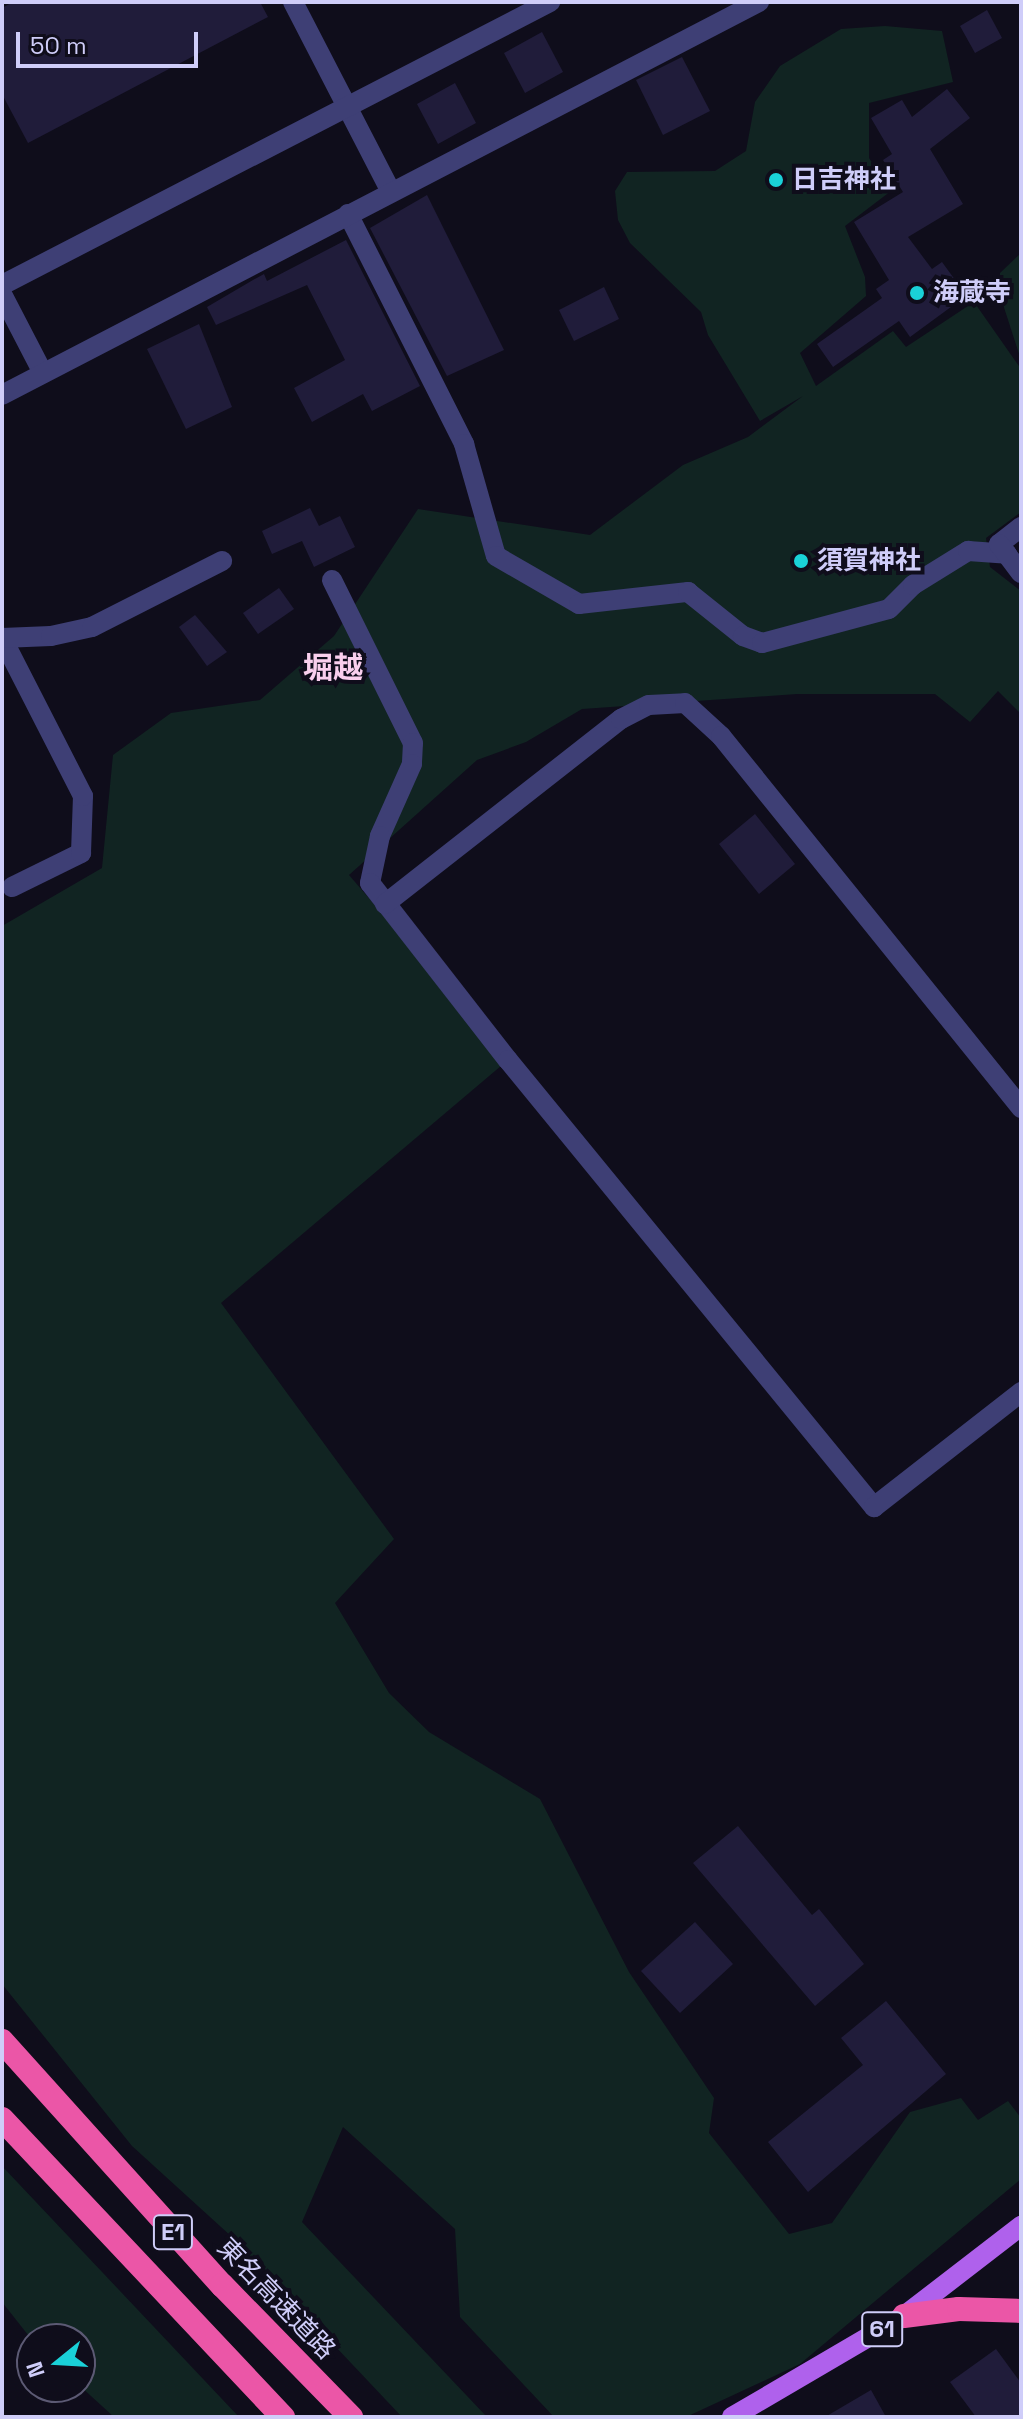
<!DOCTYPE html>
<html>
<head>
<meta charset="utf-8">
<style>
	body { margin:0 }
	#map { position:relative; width:1023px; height:2419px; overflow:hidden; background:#0f0d1b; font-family:"Space Grotesk","Noto Sans JP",sans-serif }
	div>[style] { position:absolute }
	.green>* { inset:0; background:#112422 }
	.building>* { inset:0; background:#201c3a }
	.minor>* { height:20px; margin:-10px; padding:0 10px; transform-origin:10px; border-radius:10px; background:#3e3f75 }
	.major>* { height:20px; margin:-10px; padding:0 10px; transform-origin:10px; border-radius:10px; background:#af61ec }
	.highway>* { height:24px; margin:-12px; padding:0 12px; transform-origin:12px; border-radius:12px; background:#eb56a7 }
	.dots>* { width:22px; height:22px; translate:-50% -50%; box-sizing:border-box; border:4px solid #0f0d1b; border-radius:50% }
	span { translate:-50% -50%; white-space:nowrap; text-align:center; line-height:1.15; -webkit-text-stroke:8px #0f0d1b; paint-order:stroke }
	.shield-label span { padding:2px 6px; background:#0f0d1b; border:2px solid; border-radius:6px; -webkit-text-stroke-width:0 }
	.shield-label { font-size:24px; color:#cfcdf9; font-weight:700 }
	.poi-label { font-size:26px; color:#cfcdf9; font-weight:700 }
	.left { translate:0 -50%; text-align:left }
	.street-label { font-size:26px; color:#cfcdf9 }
	.quarter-label { font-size:30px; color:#f9cfed; font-weight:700 }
	.frame { position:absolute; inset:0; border:4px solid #cfcdf9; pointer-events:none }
	.north { position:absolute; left:16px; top:2323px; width:80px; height:80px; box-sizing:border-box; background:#0f0d1b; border:2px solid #5c5a74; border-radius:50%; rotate:252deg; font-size:22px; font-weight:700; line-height:32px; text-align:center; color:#cfcdf9 }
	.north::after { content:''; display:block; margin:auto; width:28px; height:36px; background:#1ad1d8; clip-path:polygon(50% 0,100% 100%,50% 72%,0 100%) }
	.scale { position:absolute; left:16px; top:32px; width:182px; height:36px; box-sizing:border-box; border:4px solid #cfcdf9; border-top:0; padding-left:10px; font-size:24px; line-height:28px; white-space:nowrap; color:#cfcdf9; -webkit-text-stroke:6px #0f0d1b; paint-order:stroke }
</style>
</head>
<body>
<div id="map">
	<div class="green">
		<i style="clip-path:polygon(885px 26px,942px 31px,953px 82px,869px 103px,869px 158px,891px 191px,845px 226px,865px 277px,866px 296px,800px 353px,816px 386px,893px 331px,906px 347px,974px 302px,1021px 369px,1021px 512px,986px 538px,990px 567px,1021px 591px,1021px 714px,998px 691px,970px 722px,935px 694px,797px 694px,582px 709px,526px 742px,477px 760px,349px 875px,508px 1060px,221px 1303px,394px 1539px,335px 1603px,389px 1693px,429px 1732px,540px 1799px,629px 1972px,714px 2098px,709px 2133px,789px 2234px,832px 2223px,910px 2112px,961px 2098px,978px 2120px,1008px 2101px,1021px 2118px,1021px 2179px,800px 2364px,686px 2417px,554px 2417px,460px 2317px,455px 2229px,343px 2127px,302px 2222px,487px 2417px,402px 2417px,232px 2237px,132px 2146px,2px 1984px,2px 926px,102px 868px,113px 755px,171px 713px,260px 700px,334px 636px,418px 509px,590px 535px,683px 465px,748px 437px,803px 396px,760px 421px,708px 335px,701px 312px,630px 243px,618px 220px,615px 191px,627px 172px,715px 171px,746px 151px,755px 102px,780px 66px,841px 29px)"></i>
		<i style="clip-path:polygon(1021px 253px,1021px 360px,999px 292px,1000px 273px)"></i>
		<i style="clip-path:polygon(2px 2166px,239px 2417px,114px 2417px,80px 2386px,80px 2339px,32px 2340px,2px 2302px)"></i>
	</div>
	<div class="building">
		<i style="clip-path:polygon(13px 2px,260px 2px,268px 17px,28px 143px,2px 94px,2px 8px)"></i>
		<i style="clip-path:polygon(987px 10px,1002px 38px,975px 53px,960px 26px)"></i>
		<i style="clip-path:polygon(542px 32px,563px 72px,525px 93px,504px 53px)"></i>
		<i style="clip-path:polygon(682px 57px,710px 111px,663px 135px,636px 80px)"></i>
		<i style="clip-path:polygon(455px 83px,476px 123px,438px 144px,417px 104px)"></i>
		<i style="clip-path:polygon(947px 89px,970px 118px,930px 149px,963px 204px,908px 237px,932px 269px,942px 262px,961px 288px,949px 297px,955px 304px,910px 337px,899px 321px,833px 367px,817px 344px,882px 298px,876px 289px,889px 280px,854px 222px,903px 192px,883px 160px,892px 154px,871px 118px,902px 100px,912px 117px)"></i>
		<i style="clip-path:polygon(427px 195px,504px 350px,447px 376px,370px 228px)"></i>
		<i style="clip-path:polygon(346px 240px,420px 386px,372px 411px,363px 394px,312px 422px,294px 388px,345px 360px,307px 285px,216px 325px,207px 307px,253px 280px,264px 274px,267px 281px)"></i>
		<i style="clip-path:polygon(604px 287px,619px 319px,574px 341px,559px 310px)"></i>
		<i style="clip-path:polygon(199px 324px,232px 407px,186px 429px,147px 349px)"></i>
		<i style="clip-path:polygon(310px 508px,319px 526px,340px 516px,355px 547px,314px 567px,302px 541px,272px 554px,262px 531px)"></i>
		<i style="clip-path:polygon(279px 588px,294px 609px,258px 634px,243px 613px)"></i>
		<i style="clip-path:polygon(195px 615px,227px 652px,207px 666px,179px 627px)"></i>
		<i style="clip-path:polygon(755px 814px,795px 864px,759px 894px,719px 844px)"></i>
		<i style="clip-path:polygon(738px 1826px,812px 1915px,819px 1909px,864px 1964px,815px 2006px,693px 1863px)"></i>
		<i style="clip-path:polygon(695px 1922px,733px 1964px,680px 2013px,641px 1971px)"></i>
		<i style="clip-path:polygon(886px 2001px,946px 2074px,808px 2192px,768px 2142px,863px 2065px,841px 2038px)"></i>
		<i style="clip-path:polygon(996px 2349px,1021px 2383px,1021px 2417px,976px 2417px,950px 2382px)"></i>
		<i style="clip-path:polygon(871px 2390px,886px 2417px,825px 2417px)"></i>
	</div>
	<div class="minor">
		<i style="left:293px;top:2px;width:214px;rotate:62.7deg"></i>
		<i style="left:348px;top:214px;width:258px;rotate:63.2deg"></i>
		<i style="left:464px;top:444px;width:116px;rotate:74.1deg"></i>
		<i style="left:496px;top:556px;width:96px;rotate:30deg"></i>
		<i style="left:579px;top:604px;width:110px;rotate:-6.3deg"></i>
		<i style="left:688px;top:592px;width:70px;rotate:38.7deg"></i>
		<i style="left:743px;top:636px;width:20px;rotate:20deg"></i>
		<i style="left:762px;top:643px;width:131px;rotate:-15deg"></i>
		<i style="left:889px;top:609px;width:34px;rotate:-45deg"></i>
		<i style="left:913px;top:585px;width:65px;rotate:-31.7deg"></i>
		<i style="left:968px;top:551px;width:39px;rotate:4deg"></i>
		<i style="left:2px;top:285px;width:617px;rotate:-27.31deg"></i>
		<i style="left:2px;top:294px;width:89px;rotate:62.6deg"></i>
		<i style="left:2px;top:395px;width:853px;rotate:-27.44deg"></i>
		<i style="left:1021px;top:527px;width:28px;rotate:142deg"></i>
		<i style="left:999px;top:544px;width:36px;rotate:53deg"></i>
		<i style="left:332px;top:580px;width:182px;rotate:63.6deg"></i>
		<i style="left:413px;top:743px;width:21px;rotate:93deg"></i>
		<i style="left:412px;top:764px;width:79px;rotate:114deg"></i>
		<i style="left:380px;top:836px;width:48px;rotate:102deg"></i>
		<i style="left:370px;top:883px;width:224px;rotate:52.1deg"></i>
		<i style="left:508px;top:1060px;width:578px;rotate:50.69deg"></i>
		<i style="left:874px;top:1507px;width:187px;rotate:-38deg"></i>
		<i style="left:12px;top:887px;width:77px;rotate:-26.2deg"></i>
		<i style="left:81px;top:853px;width:57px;rotate:-88deg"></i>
		<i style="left:83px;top:796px;width:178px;rotate:-117.1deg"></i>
		<i style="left:2px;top:638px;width:49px;rotate:-2.3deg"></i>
		<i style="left:51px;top:636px;width:42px;rotate:-12.4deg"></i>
		<i style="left:92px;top:627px;width:146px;rotate:-26.9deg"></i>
		<i style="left:385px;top:904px;width:300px;rotate:-38.1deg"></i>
		<i style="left:621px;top:719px;width:31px;rotate:-27deg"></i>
		<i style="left:649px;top:705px;width:36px;rotate:-3deg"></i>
		<i style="left:685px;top:703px;width:49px;rotate:42.5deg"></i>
		<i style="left:721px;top:736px;width:478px;rotate:51.1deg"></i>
	</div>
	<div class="major">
		<i style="left:732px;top:2417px;width:199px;rotate:-30.4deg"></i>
		<i style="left:904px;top:2316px;width:148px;rotate:-37.6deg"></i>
	</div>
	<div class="highway">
		<i style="left:2px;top:2041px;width:329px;rotate:48deg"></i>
		<i style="left:222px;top:2285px;width:185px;rotate:45.7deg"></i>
		<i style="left:2px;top:2119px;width:410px;rotate:46.7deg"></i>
		<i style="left:904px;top:2316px;width:55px;rotate:-7.3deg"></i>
		<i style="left:959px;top:2309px;width:62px;rotate:1.8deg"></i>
	</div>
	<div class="dots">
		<i style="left:776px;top:180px;background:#1ad1d8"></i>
		<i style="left:917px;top:293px;background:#1ad1d8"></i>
		<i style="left:801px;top:561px;background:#1ad1d8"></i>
	</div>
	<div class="shield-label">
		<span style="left:173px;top:2232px">E1</span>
		<span style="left:882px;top:2329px">61</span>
	</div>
	<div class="poi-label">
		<span class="left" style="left:792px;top:180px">日吉神社</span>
		<span class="left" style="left:933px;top:293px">海蔵寺</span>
		<span class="left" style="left:817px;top:561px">須賀神社</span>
	</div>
	<div class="street-label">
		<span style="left:276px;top:2299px;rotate:46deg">東名高速道路</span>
	</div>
	<div class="quarter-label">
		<span style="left:333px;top:668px">堀越</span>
	</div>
	<div class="frame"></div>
	<div class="north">N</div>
	<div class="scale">50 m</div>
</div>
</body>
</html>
